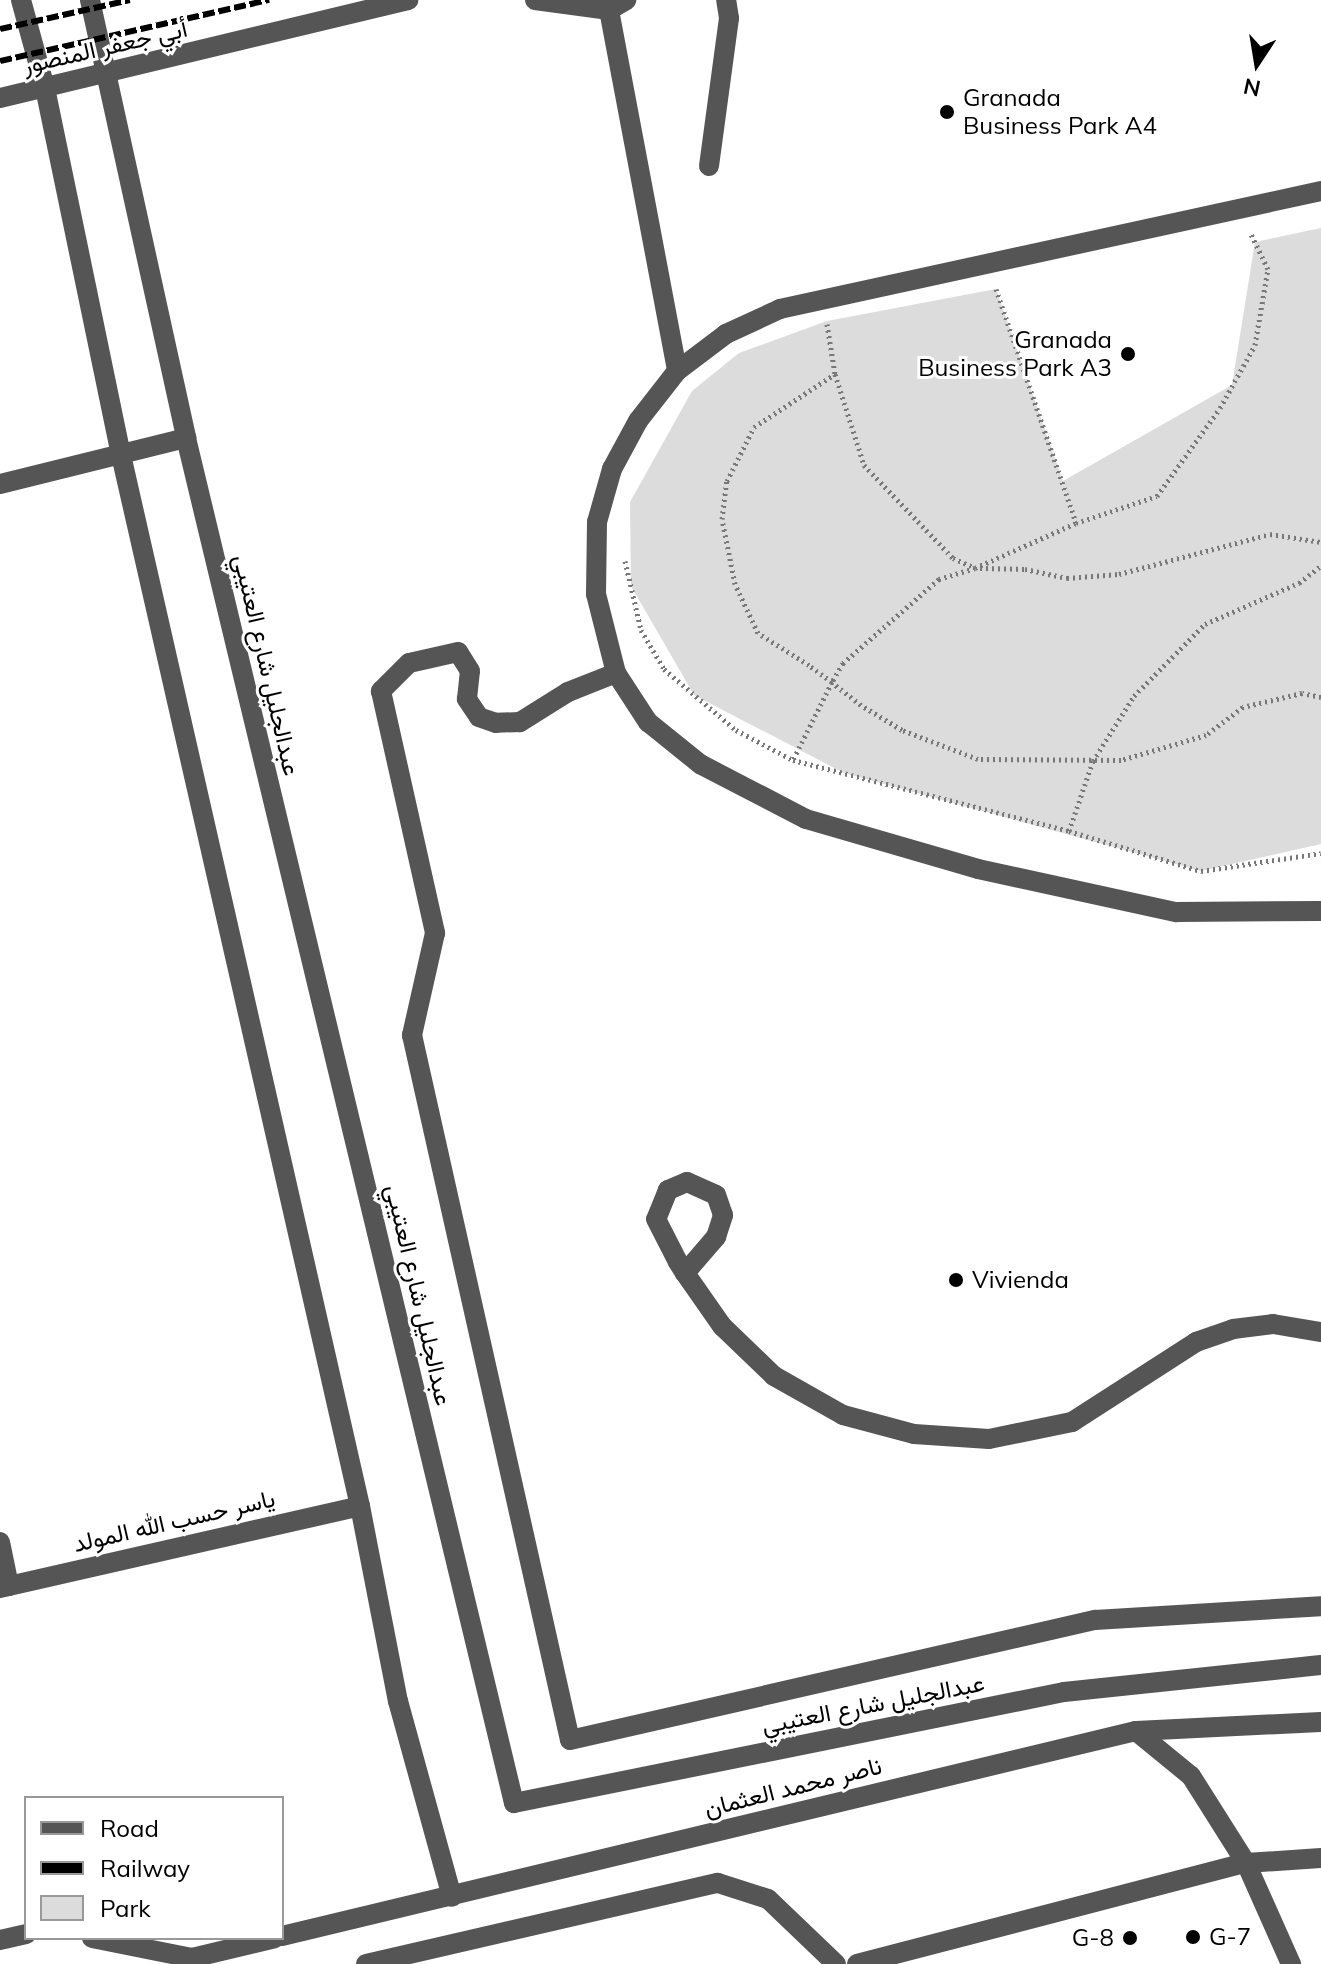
<!DOCTYPE html>
<html>
<head>
<meta charset="utf-8">
<style>
	body { margin:0 }
	#map { position:relative; width:1321px; height:1964px; overflow:hidden; background:#fff; font-family:Mulish,Vazirmatn,sans-serif }
	div>[style] { position:absolute }
	.green>* { inset:0; background:#dcdcdc }
	.path>* { height:5px; margin-top:-2.5px; transform-origin:0; background:repeating-linear-gradient(90deg,#777 0 2px,transparent 0 6px) }
	.minor>* { height:20px; margin:-10px; padding:0 10px; transform-origin:10px; border-radius:10px; background:#555 }
	.rail>* { height:6px; margin-top:-3px; transform-origin:0; background:repeating-linear-gradient(90deg,#000 0 12px,transparent 0 16px) }
	.dots>* { width:22px; height:22px; translate:-50% -50%; box-sizing:border-box; border:4px solid #fff; border-radius:50% }
	span { translate:-50% -50%; white-space:nowrap; text-align:center; line-height:1.15; -webkit-text-stroke:6px #fff; paint-order:stroke }
	.street-label { font-size:24px; color:#000 }
	.poi-label { font-size:24px; color:#000 }
	.left { translate:0 -50%; text-align:left }
	.right { translate:-100% -50%; text-align:right }
	.legend { position:absolute; left:24px; top:1796px; width:260px; height:144px; box-sizing:border-box; background:#fff; border:2px solid #999; margin:0; padding:10px 14px; list-style:none; font-size:24px; color:#000 }
	.legend li { display:flex; align-items:center; gap:16px; height:40px }
	.legend b { width:40px; border:2px solid #999 }
	.north { position:absolute; left:1217px; top:24px; width:80px; height:80px; -webkit-text-stroke:6px #fff; paint-order:stroke; rotate:192deg; font-size:22px; font-weight:700; line-height:32px; text-align:center; color:#000 }
	.north::after { content:''; display:block; margin:auto; width:28px; height:36px; background:#000; clip-path:polygon(50% 0,100% 100%,50% 72%,0 100%) }
</style>
</head>
<body>
<div id="map">
	<div class="green">
		<i style="clip-path:polygon(1321px 228px,1321px 844px,1201px 871px,844px 773px,694px 695px,631px 586px,630px 502px,692px 391px,739px 353px,827px 321px,996px 289px,1063px 481px,1232px 385px,1255px 242px)"></i>
	</div>
	<div class="path">
		<i style="left:996px;top:289px;width:247px;rotate:71.1deg"></i>
		<i style="left:827px;top:324px;width:51px;rotate:80.9deg"></i>
		<i style="left:625px;top:561px;width:71px;rotate:76.9deg"></i>
		<i style="left:641px;top:630px;width:45px;rotate:59.5deg"></i>
		<i style="left:664px;top:669px;width:94px;rotate:40.3deg"></i>
		<i style="left:736px;top:730px;width:64px;rotate:27.8deg"></i>
		<i style="left:975px;top:568px;width:111px;rotate:-24deg"></i>
		<i style="left:1076px;top:523px;width:85px;rotate:-18.4deg"></i>
		<i style="left:1157px;top:496px;width:108px;rotate:-54.4deg"></i>
		<i style="left:1220px;top:408px;width:72px;rotate:-60.9deg"></i>
		<i style="left:1255px;top:345px;width:77px;rotate:-80.3deg"></i>
		<i style="left:1268px;top:269px;width:41px;rotate:-115.9deg"></i>
		<i style="left:980px;top:568px;width:45px;rotate:1.3deg"></i>
		<i style="left:1025px;top:569px;width:43px;rotate:12.1deg"></i>
		<i style="left:1067px;top:578px;width:52px;rotate:-4.4deg"></i>
		<i style="left:1119px;top:574px;width:156px;rotate:-14.8deg"></i>
		<i style="left:1270px;top:534px;width:52px;rotate:8.9deg"></i>
		<i style="left:1321px;top:697px;width:19px;rotate:-168deg"></i>
		<i style="left:1302px;top:693px;width:61px;rotate:166.7deg"></i>
		<i style="left:1243px;top:707px;width:46px;rotate:142.9deg"></i>
		<i style="left:1206px;top:735px;width:89px;rotate:163.6deg"></i>
		<i style="left:1121px;top:760px;width:143px;rotate:-179.6deg"></i>
		<i style="left:978px;top:759px;width:81px;rotate:-159.1deg"></i>
		<i style="left:902px;top:730px;width:48px;rotate:-148.6deg"></i>
		<i style="left:861px;top:705px;width:37px;rotate:-142deg"></i>
		<i style="left:832px;top:682px;width:29px;rotate:-144deg"></i>
		<i style="left:809px;top:665px;width:60px;rotate:-147.9deg"></i>
		<i style="left:758px;top:633px;width:54px;rotate:-115.1deg"></i>
		<i style="left:735px;top:584px;width:66px;rotate:-101.3deg"></i>
		<i style="left:722px;top:519px;width:38px;rotate:-83deg"></i>
		<i style="left:727px;top:481px;width:60px;rotate:-63.4deg"></i>
		<i style="left:754px;top:427px;width:97px;rotate:-33.2deg"></i>
		<i style="left:835px;top:374px;width:96px;rotate:72.3deg"></i>
		<i style="left:864px;top:465px;width:129px;rotate:46.3deg"></i>
		<i style="left:953px;top:558px;width:24px;rotate:24deg"></i>
		<i style="left:975px;top:568px;width:38px;rotate:163deg"></i>
		<i style="left:939px;top:579px;width:128px;rotate:138.8deg"></i>
		<i style="left:843px;top:663px;width:22px;rotate:120deg"></i>
		<i style="left:832px;top:682px;width:87px;rotate:116.6deg"></i>
		<i style="left:793px;top:760px;width:285px;rotate:14.4deg"></i>
		<i style="left:1069px;top:831px;width:138px;rotate:16.9deg"></i>
		<i style="left:1201px;top:871px;width:121px;rotate:-8.5deg"></i>
		<i style="left:1069px;top:831px;width:74px;rotate:-71.1deg"></i>
		<i style="left:1093px;top:761px;width:77px;rotate:-57.8deg"></i>
		<i style="left:1134px;top:696px;width:101px;rotate:-45.4deg"></i>
		<i style="left:1205px;top:624px;width:103px;rotate:-23.6deg"></i>
		<i style="left:1299px;top:583px;width:28px;rotate:-38deg"></i>
	</div>
	<div class="minor">
		<i style="left:21px;top:0;width:91px;rotate:74.7deg"></i>
		<i style="left:45px;top:88px;width:375px;rotate:78.3deg"></i>
		<i style="left:121px;top:455px;width:1078px;rotate:77.19deg"></i>
		<i style="left:360px;top:1506px;width:199px;rotate:79deg"></i>
		<i style="left:398px;top:1701px;width:203px;rotate:74.6deg"></i>
		<i style="left:90px;top:0;width:448px;rotate:77.6deg"></i>
		<i style="left:186px;top:438px;width:1404px;rotate:76.49deg"></i>
		<i style="left:514px;top:1803px;width:561px;rotate:-11.41deg"></i>
		<i style="left:1064px;top:1692px;width:258px;rotate:-6deg"></i>
		<i style="left:535px;top:0;width:75px;rotate:7.7deg"></i>
		<i style="left:609px;top:10px;width:20px;rotate:-30deg"></i>
		<i style="left:609px;top:10px;width:367px;rotate:79.3deg"></i>
		<i style="left:0;top:98px;width:420px;rotate:-13.5deg"></i>
		<i style="left:709px;top:166px;width:149px;rotate:-82.3deg"></i>
		<i style="left:729px;top:18px;width:18px;rotate:-99deg"></i>
		<i style="left:1321px;top:191px;width:554px;rotate:167.7deg"></i>
		<i style="left:780px;top:309px;width:60px;rotate:155.2deg"></i>
		<i style="left:726px;top:334px;width:61px;rotate:142.9deg"></i>
		<i style="left:677px;top:371px;width:63px;rotate:128deg"></i>
		<i style="left:638px;top:421px;width:55px;rotate:118.4deg"></i>
		<i style="left:612px;top:469px;width:55px;rotate:105.8deg"></i>
		<i style="left:597px;top:522px;width:72px;rotate:90.8deg"></i>
		<i style="left:596px;top:594px;width:81px;rotate:75.8deg"></i>
		<i style="left:616px;top:673px;width:59px;rotate:56.9deg"></i>
		<i style="left:648px;top:722px;width:67px;rotate:38.9deg"></i>
		<i style="left:700px;top:764px;width:119px;rotate:27.4deg"></i>
		<i style="left:806px;top:819px;width:179px;rotate:16.2deg"></i>
		<i style="left:978px;top:869px;width:203px;rotate:12.3deg"></i>
		<i style="left:1176px;top:912px;width:145px;rotate:-0.4deg"></i>
		<i style="left:0;top:484px;width:192px;rotate:-13.9deg"></i>
		<i style="left:616px;top:673px;width:52px;rotate:158.4deg"></i>
		<i style="left:568px;top:692px;width:57px;rotate:148deg"></i>
		<i style="left:520px;top:722px;width:24px;rotate:178deg"></i>
		<i style="left:496px;top:723px;width:18px;rotate:-161deg"></i>
		<i style="left:479px;top:717px;width:22px;rotate:-124deg"></i>
		<i style="left:467px;top:699px;width:28px;rotate:-84deg"></i>
		<i style="left:470px;top:671px;width:22px;rotate:-122deg"></i>
		<i style="left:458px;top:652px;width:50px;rotate:167.3deg"></i>
		<i style="left:409px;top:663px;width:40px;rotate:135deg"></i>
		<i style="left:381px;top:691px;width:248px;rotate:77.4deg"></i>
		<i style="left:435px;top:933px;width:105px;rotate:102.7deg"></i>
		<i style="left:412px;top:1035px;width:722px;rotate:77.37deg"></i>
		<i style="left:570px;top:1740px;width:539px;rotate:-12.88deg"></i>
		<i style="left:1095px;top:1620px;width:226px;rotate:-3.5deg"></i>
		<i style="left:685px;top:1273px;width:48px;rotate:-49.3deg"></i>
		<i style="left:716px;top:1237px;width:23px;rotate:-72deg"></i>
		<i style="left:723px;top:1215px;width:21px;rotate:-109deg"></i>
		<i style="left:716px;top:1195px;width:32px;rotate:-156deg"></i>
		<i style="left:687px;top:1182px;width:21px;rotate:157deg"></i>
		<i style="left:668px;top:1190px;width:31px;rotate:112deg"></i>
		<i style="left:656px;top:1219px;width:48px;rotate:62.9deg"></i>
		<i style="left:678px;top:1262px;width:13px;rotate:58deg"></i>
		<i style="left:685px;top:1273px;width:65px;rotate:55.1deg"></i>
		<i style="left:722px;top:1326px;width:72px;rotate:43.9deg"></i>
		<i style="left:774px;top:1376px;width:79px;rotate:29.5deg"></i>
		<i style="left:843px;top:1415px;width:73px;rotate:15deg"></i>
		<i style="left:914px;top:1434px;width:75px;rotate:3.8deg"></i>
		<i style="left:989px;top:1439px;width:85px;rotate:-11.6deg"></i>
		<i style="left:1072px;top:1422px;width:148px;rotate:-32.8deg"></i>
		<i style="left:1196px;top:1342px;width:39px;rotate:-19deg"></i>
		<i style="left:1233px;top:1329px;width:40px;rotate:-7.1deg"></i>
		<i style="left:1273px;top:1324px;width:49px;rotate:9.5deg"></i>
		<i style="left:0;top:1542px;width:45px;rotate:78.4deg"></i>
		<i style="left:0;top:1588px;width:369px;rotate:-12.8deg"></i>
		<i style="left:1136px;top:1731px;width:71px;rotate:39.3deg"></i>
		<i style="left:1191px;top:1776px;width:103px;rotate:57.7deg"></i>
		<i style="left:1246px;top:1863px;width:111px;rotate:66deg"></i>
		<i style="left:282px;top:1936px;width:878px;rotate:-13.5deg"></i>
		<i style="left:1136px;top:1731px;width:185px;rotate:-2.8deg"></i>
		<i style="left:92px;top:1938px;width:102px;rotate:11.3deg"></i>
		<i style="left:0;top:1940px;width:27px;rotate:-13deg"></i>
		<i style="left:189px;top:1964px;width:7px;rotate:-63deg"></i>
		<i style="left:192px;top:1958px;width:85px;rotate:-13.5deg"></i>
		<i style="left:366px;top:1964px;width:361px;rotate:-13deg"></i>
		<i style="left:718px;top:1883px;width:52px;rotate:17.7deg"></i>
		<i style="left:768px;top:1899px;width:94px;rotate:43.7deg"></i>
		<i style="left:857px;top:1964px;width:402px;rotate:-14.6deg"></i>
		<i style="left:1246px;top:1863px;width:75px;rotate:-3.8deg"></i>
	</div>
	<div class="rail">
		<i style="left:0;top:29px;width:133px;rotate:-12.6deg"></i>
		<i style="left:0;top:61px;width:276px;rotate:-12.8deg"></i>
	</div>
	<div class="dots">
		<i style="left:947px;top:112px;background:#000"></i>
		<i style="left:1128px;top:354px;background:#000"></i>
		<i style="left:956px;top:1280px;background:#000"></i>
		<i style="left:1193px;top:1937px;background:#000"></i>
		<i style="left:1130px;top:1938px;background:#000"></i>
	</div>
	<div class="street-label">
		<span style="left:105px;top:47px;rotate:-13deg">أبي جعفر المنصور</span>
		<span style="left:267px;top:665px;rotate:77deg">عبدالجليل شارع العتيبي</span>
		<span style="left:419px;top:1295px;rotate:77deg">عبدالجليل شارع العتيبي</span>
		<span style="left:174px;top:1521px;rotate:-13deg">ياسر حسب الله المولد</span>
		<span style="left:873px;top:1704px;rotate:-11deg">عبدالجليل شارع العتيبي</span>
		<span style="left:793px;top:1787px;rotate:-14deg">ناصر محمد العثمان</span>
	</div>
	<div class="poi-label">
		<span class="left" style="left:963px;top:112px">Granada<br>Business Park A4</span>
		<span class="right" style="left:1112px;top:354px">Granada<br>Business Park A3</span>
		<span class="left" style="left:972px;top:1280px">Vivienda</span>
		<span class="left" style="left:1209px;top:1937px">G-7</span>
		<span class="right" style="left:1114px;top:1938px">G-8</span>
	</div>
	<ul class="legend">
	<li><b style="height:10px;background:#555"></b>Road</li>
	<li><b style="height:10px;background:#000"></b>Railway</li>
	<li><b style="height:22px;background:#dcdcdc"></b>Park</li>
	</ul>
	<div class="north">N</div>
</div>
</body>
</html>
